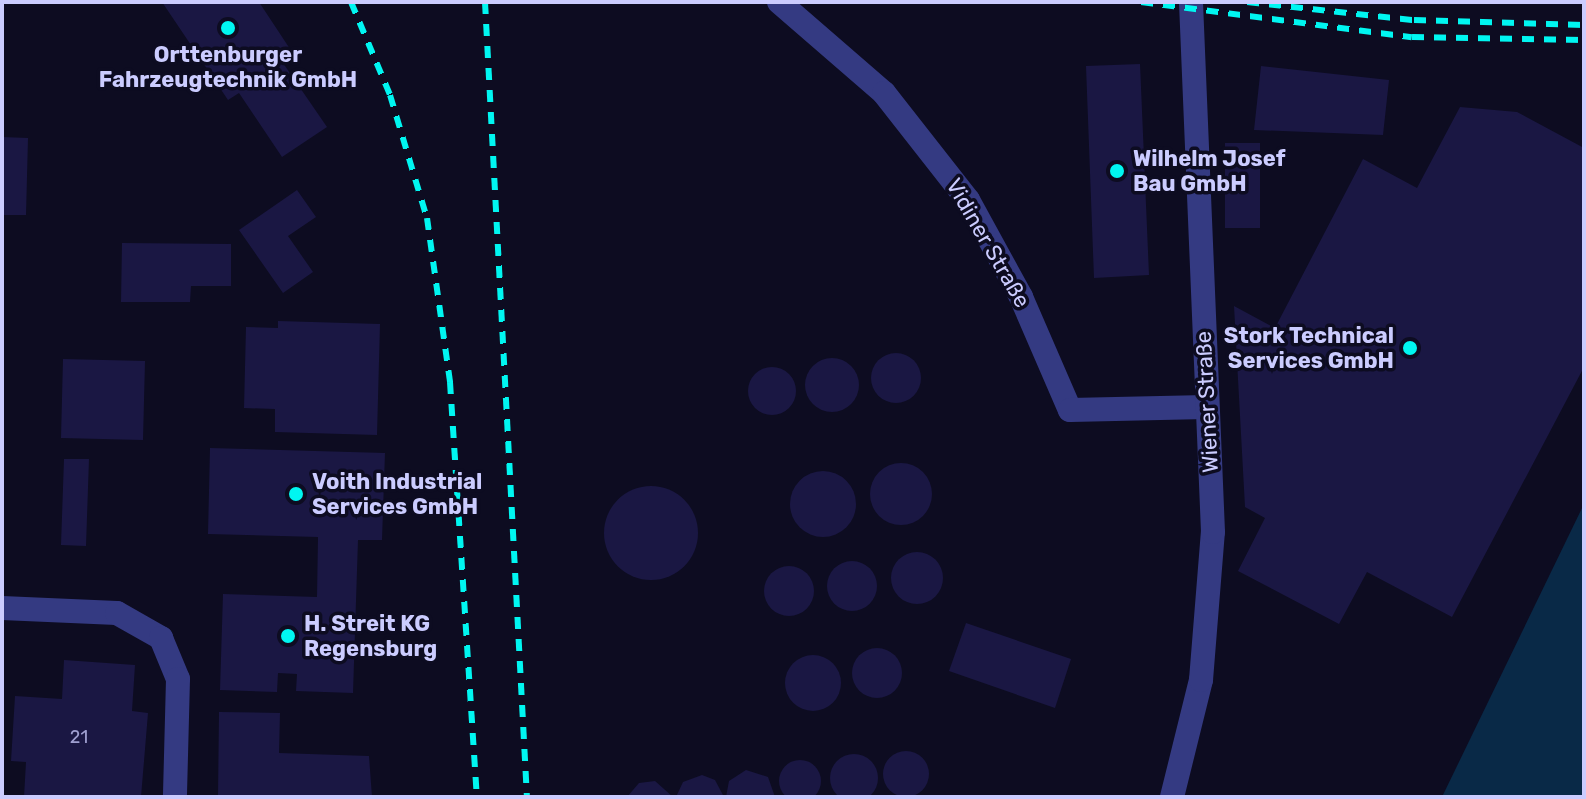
<!DOCTYPE html>
<html>
<head>
<meta charset="utf-8">
<style>
	body { margin:0 }
	#map { position:relative; width:1586px; height:799px; overflow:hidden; background:#0d0c21; font-family:Rubik,sans-serif }
	div>[style] { position:absolute }
	.water>* { inset:0; background:#092947 }
	.building>* { inset:0; background:#1a1743 }
	.round { border-radius:50% }
	.minor>* { height:24px; margin:-12px; padding:0 12px; transform-origin:12px; border-radius:12px; background:#343a82 }
	.rail>* { height:6px; margin-top:-3px; transform-origin:0; background:repeating-linear-gradient(90deg,#00f6f1 0 12px,transparent 0 22px) }
	.dots>* { width:22px; height:22px; translate:-50% -50%; box-sizing:border-box; border:4px solid #0d0c21; border-radius:50% }
	span { translate:-50% -50%; white-space:nowrap; text-align:center; line-height:1.15; -webkit-text-stroke:7px #0d0c21; paint-order:stroke }
	.number-label { font-size:18px; color:#9f9fd0 }
	.number-label span { -webkit-text-stroke-width:0 }
	.poi-label { font-size:22px; color:#cbccff; font-weight:700 }
	.left { translate:0 -50%; text-align:left }
	.right { translate:-100% -50%; text-align:right }
	.street-label { font-size:22px; color:#cbccff }
	.frame { position:absolute; inset:0; border:4px solid #cbccff; pointer-events:none }
</style>
</head>
<body>
<div id="map">
	<div class="water">
		<i style="clip-path:polygon(1584px 504px,1584px 797px,1442px 797px)"></i>
	</div>
	<div class="building">
		<i style="clip-path:polygon(162px 2px,259px 2px,294px 55px,283px 63px,327px 127px,282px 157px,239px 93px,228px 100px)"></i>
		<i style="clip-path:polygon(1140px 64px,1149px 275px,1094px 278px,1086px 66px)"></i>
		<i style="clip-path:polygon(1261px 66px,1389px 80px,1383px 135px,1254px 130px)"></i>
		<i style="clip-path:polygon(1460px 107px,1517px 112px,1584px 148px,1584px 367px,1452px 617px,1367px 572px,1339px 624px,1238px 571px,1265px 518px,1245px 507px,1234px 306px,1275px 328px,1363px 159px,1417px 188px)"></i>
		<i style="clip-path:polygon(2px 137px,28px 138px,26px 215px,2px 215px)"></i>
		<i style="clip-path:polygon(1225px 143px,1260px 143px,1260px 228px,1225px 228px)"></i>
		<i style="clip-path:polygon(297px 190px,316px 217px,288px 236px,313px 272px,283px 293px,239px 230px)"></i>
		<i style="clip-path:polygon(122px 243px,231px 244px,231px 286px,191px 286px,190px 302px,121px 302px)"></i>
		<i style="clip-path:polygon(278px 321px,380px 324px,377px 435px,275px 432px,275px 409px,244px 408px,246px 327px,278px 328px)"></i>
		<i class="round" style="left:871px;top:353px;width:50px;height:50px"></i>
		<i class="round" style="left:805px;top:358px;width:54px;height:54px"></i>
		<i style="clip-path:polygon(63px 359px,145px 361px,143px 440px,61px 438px)"></i>
		<i class="round" style="left:748px;top:367px;width:48px;height:48px"></i>
		<i style="clip-path:polygon(210px 448px,385px 453px,382px 540px,358px 540px,353px 693px,296px 691px,297px 674px,278px 673px,277px 692px,220px 690px,223px 594px,317px 597px,318px 537px,208px 534px)"></i>
		<i style="clip-path:polygon(64px 459px,89px 459px,86px 546px,61px 545px)"></i>
		<i class="round" style="left:870px;top:463px;width:62px;height:62px"></i>
		<i class="round" style="left:790px;top:471px;width:66px;height:66px"></i>
		<i class="round" style="left:604px;top:486px;width:94px;height:94px"></i>
		<i class="round" style="left:891px;top:552px;width:52px;height:52px"></i>
		<i class="round" style="left:827px;top:561px;width:50px;height:50px"></i>
		<i class="round" style="left:764px;top:566px;width:50px;height:50px"></i>
		<i style="clip-path:polygon(966px 623px,1071px 659px,1055px 708px,949px 671px)"></i>
		<i class="round" style="left:852px;top:648px;width:50px;height:50px"></i>
		<i class="round" style="left:785px;top:655px;width:56px;height:56px"></i>
		<i style="clip-path:polygon(64px 660px,135px 665px,132px 711px,148px 713px,141px 797px,24px 797px,26px 762px,11px 761px,15px 696px,62px 699px)"></i>
		<i style="clip-path:polygon(219px 712px,280px 713px,279px 753px,369px 756px,372px 797px,218px 797px)"></i>
		<i class="round" style="left:883px;top:751px;width:46px;height:46px"></i>
		<i class="round" style="left:830px;top:754px;width:48px;height:48px"></i>
		<i class="round" style="left:779px;top:760px;width:42px;height:42px"></i>
		<i style="clip-path:polygon(746px 770px,768px 777px,775px 797px,726px 797px,729px 781px)"></i>
		<i style="clip-path:polygon(702px 775px,715px 780px,724px 797px,676px 797px,683px 782px)"></i>
		<i style="clip-path:polygon(655px 781px,673px 797px,627px 797px,639px 783px)"></i>
	</div>
	<div class="minor">
		<i style="left:779px;top:2px;width:139px;rotate:40.9deg"></i>
		<i style="left:884px;top:93px;width:136px;rotate:51.9deg"></i>
		<i style="left:968px;top:200px;width:111px;rotate:61.3deg"></i>
		<i style="left:1021px;top:297px;width:123px;rotate:66.6deg"></i>
		<i style="left:1070px;top:410px;width:136px;rotate:-1.3deg"></i>
		<i style="left:2px;top:608px;width:115px;rotate:2.5deg"></i>
		<i style="left:117px;top:613px;width:51px;rotate:29.6deg"></i>
		<i style="left:161px;top:638px;width:44px;rotate:67.5deg"></i>
		<i style="left:178px;top:679px;width:118px;rotate:91.5deg"></i>
		<i style="left:1172px;top:797px;width:121px;rotate:-76.1deg"></i>
		<i style="left:1201px;top:680px;width:148px;rotate:-85.4deg"></i>
		<i style="left:1213px;top:532px;width:530px;rotate:-92.38deg"></i>
	</div>
	<div class="rail">
		<i style="left:351px;top:2px;width:101px;rotate:67.2deg"></i>
		<i style="left:390px;top:95px;width:128px;rotate:73.3deg"></i>
		<i style="left:427px;top:218px;width:166px;rotate:82deg"></i>
		<i style="left:450px;top:382px;width:416px;rotate:86.3deg"></i>
		<i style="left:485px;top:2px;width:796px;rotate:86.98deg"></i>
		<i style="left:1141px;top:2px;width:273px;rotate:7.4deg"></i>
		<i style="left:1412px;top:37px;width:172px;rotate:1deg"></i>
		<i style="left:1247px;top:2px;width:168px;rotate:6.2deg"></i>
		<i style="left:1414px;top:20px;width:170px;rotate:1.7deg"></i>
	</div>
	<div class="dots">
		<i style="left:228px;top:28px;background:#00f6f1"></i>
		<i style="left:1117px;top:171px;background:#00f6f1"></i>
		<i style="left:1410px;top:348px;background:#00f6f1"></i>
		<i style="left:296px;top:494px;background:#00f6f1"></i>
		<i style="left:288px;top:636px;background:#00f6f1"></i>
	</div>
	<div class="number-label">
		<span style="left:79px;top:737px">21</span>
	</div>
	<div class="poi-label">
		<span style="left:228px;top:67px">Orttenburger<br>Fahrzeugtechnik GmbH</span>
		<span class="left" style="left:1133px;top:171px">Wilhelm Josef<br>Bau GmbH</span>
		<span class="right" style="left:1394px;top:348px">Stork Technical<br>Services GmbH</span>
		<span class="left" style="left:312px;top:494px">Voith Industrial<br>Services GmbH</span>
		<span class="left" style="left:304px;top:636px">H. Streit KG<br>Regensburg</span>
	</div>
	<div class="street-label">
		<span style="left:988px;top:243px;rotate:60deg">Vidiner Straße</span>
		<span style="left:1207px;top:402px;rotate:-93deg">Wiener Straße</span>
	</div>
	<div class="frame"></div>
</div>
</body>
</html>
